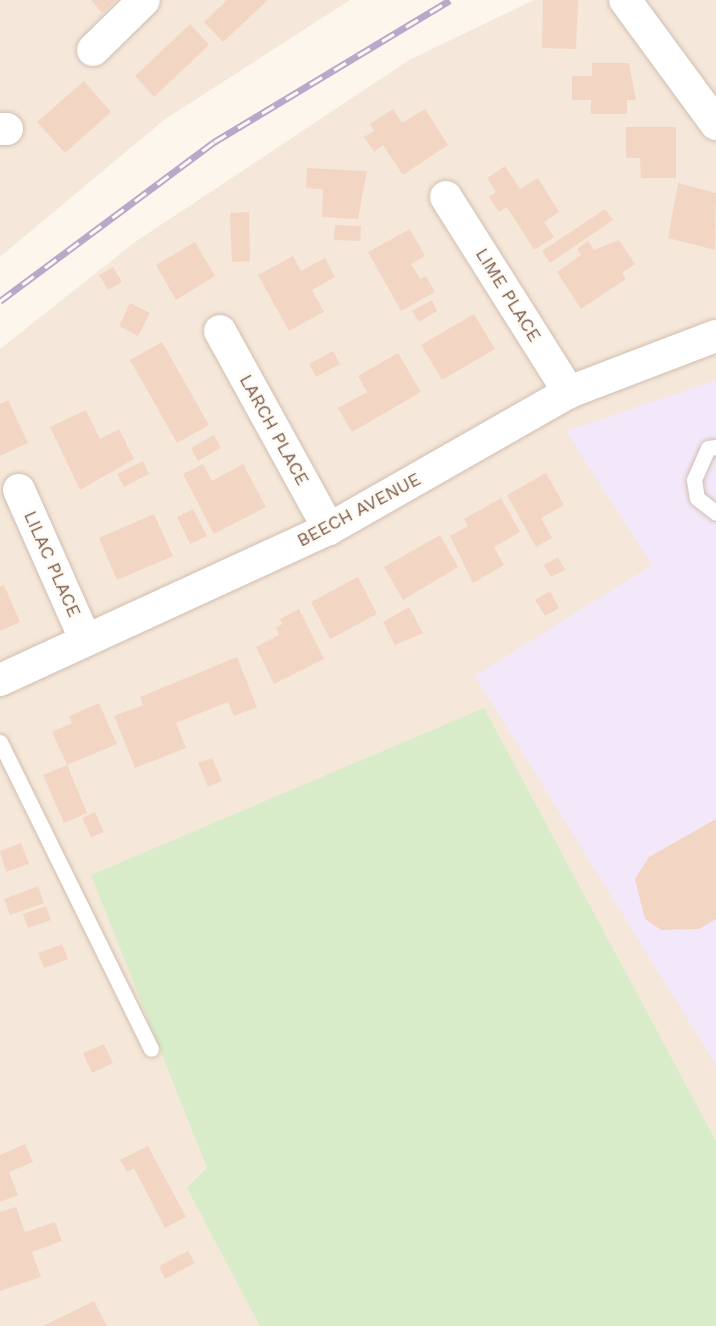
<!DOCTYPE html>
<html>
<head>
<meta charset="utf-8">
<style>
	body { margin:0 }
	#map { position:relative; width:716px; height:1326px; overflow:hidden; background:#fdf6ec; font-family:"Work Sans",sans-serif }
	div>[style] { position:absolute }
	.residential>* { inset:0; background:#f5e8da }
	.education>* { inset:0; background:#f3e8fa }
	.green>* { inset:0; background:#d8ecc9 }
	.building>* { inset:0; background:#f3d5c3 }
	.roads { filter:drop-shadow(0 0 2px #d1beb0) drop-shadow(0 0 2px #d1beb0) }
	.service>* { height:15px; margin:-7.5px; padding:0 7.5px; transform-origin:7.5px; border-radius:7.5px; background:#fff }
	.minor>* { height:32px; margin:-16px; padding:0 16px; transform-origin:16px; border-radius:16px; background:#fff }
	.rail>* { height:7px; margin-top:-3.5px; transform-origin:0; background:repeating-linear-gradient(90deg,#fffaf3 0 14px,#b9a8c9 0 28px); box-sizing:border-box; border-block:2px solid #b9a8c9 }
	span { translate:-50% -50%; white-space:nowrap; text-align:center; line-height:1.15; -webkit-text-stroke:4.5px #fffaf3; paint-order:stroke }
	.street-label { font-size:18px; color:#7a5c4d }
</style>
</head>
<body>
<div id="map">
	<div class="residential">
		<i style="clip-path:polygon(0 0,350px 0,164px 120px,0 257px)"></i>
		<i style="clip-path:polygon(534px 0,716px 0,716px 1326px,0 1326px,0 349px,135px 242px,409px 60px)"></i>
	</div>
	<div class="education">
		<i style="clip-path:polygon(716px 380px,716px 1065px,475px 676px,652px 565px,566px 431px)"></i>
	</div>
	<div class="green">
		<i style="clip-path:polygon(484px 708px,716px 1141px,716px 1326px,260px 1326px,187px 1188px,207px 1168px,91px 875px)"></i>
	</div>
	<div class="building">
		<i style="clip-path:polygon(91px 0,116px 0,102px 13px)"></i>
		<i style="clip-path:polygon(227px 0,268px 0,223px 42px,204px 22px)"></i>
		<i style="clip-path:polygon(543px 0,578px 0,576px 49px,542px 48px)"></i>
		<i style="clip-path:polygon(190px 24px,209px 45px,154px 97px,135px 76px)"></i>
		<i style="clip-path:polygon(592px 63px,629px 63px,636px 100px,627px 100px,627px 114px,591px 114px,591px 100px,572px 100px,572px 76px,592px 76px)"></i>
		<i style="clip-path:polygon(84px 81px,111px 112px,65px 153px,37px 122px)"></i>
		<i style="clip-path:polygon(393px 109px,402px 123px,425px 109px,448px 145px,403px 175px,383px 145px,374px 152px,364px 137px,374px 131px,370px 124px)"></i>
		<i style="clip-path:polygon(626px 127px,676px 127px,676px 178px,641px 178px,640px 158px,626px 158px)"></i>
		<i style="clip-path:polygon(505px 166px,520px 189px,538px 178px,559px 212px,544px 222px,554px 237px,534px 250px,507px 207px,499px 212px,489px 197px,496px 192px,487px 178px)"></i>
		<i style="clip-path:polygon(307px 168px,367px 171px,358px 219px,322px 217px,323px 189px,306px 188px)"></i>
		<i style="clip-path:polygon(678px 183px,716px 193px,715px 250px,668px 238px)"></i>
		<i style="clip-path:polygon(605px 209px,613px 220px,550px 263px,542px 251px)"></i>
		<i style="clip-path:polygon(249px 212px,250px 261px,232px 262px,230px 213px)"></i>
		<i style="clip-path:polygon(335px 225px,361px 226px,360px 241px,334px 240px)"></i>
		<i style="clip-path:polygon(410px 229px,425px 256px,411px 264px,420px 279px,426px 276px,435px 292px,401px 311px,368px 252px)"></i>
		<i style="clip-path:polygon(619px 240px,635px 264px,622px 273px,626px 279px,581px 309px,557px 272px,581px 255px,577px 249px,588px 241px,594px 250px)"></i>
		<i style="clip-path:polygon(195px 242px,215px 276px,176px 300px,156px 265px)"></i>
		<i style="clip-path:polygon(293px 256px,301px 271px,325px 258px,335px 277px,312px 290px,324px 312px,289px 331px,258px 275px)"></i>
		<i style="clip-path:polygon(113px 267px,122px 282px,108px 290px,99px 275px)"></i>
		<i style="clip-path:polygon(432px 300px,437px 311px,419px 322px,412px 311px)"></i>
		<i style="clip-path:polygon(130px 303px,150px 313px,138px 336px,119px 326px)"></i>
		<i style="clip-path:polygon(474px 314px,495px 349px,442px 380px,421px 345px)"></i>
		<i style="clip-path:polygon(162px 342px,209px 425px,177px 443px,130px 360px)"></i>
		<i style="clip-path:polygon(333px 351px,340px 364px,316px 377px,309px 364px)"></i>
		<i style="clip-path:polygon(398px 353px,421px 392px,352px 432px,338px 408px,367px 392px,358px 376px)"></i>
		<i style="clip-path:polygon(8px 400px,28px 443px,0 456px,0 404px)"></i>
		<i style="clip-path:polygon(86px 410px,100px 439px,119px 429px,134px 459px,80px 490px,50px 427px)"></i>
		<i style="clip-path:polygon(214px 435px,221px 448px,198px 461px,191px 448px)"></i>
		<i style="clip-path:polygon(143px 461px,149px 474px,124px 487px,117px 474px)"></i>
		<i style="clip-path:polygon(203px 464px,212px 481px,243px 464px,266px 507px,214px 534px,183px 474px)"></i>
		<i style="clip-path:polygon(546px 473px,564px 505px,541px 518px,552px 538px,536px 547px,507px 495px)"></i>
		<i style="clip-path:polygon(501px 498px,520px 532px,494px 547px,504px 565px,473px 583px,450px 536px,468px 526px,464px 519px)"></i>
		<i style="clip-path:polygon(193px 509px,207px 536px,190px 544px,177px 517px)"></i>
		<i style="clip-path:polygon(154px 514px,173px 556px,117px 580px,99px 538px)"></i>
		<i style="clip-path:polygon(440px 535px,458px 567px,403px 600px,384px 567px)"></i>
		<i style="clip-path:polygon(558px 557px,565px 570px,551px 577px,544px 565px)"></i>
		<i style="clip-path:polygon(358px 577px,377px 614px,330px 639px,311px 602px)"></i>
		<i style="clip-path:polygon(4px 585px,20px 622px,0 631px,0 587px)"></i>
		<i style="clip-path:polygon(550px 591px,559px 608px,545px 616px,535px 600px)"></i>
		<i style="clip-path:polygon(409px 607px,423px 633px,395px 645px,383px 622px)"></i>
		<i style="clip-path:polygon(299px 609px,324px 659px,274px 684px,256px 647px,279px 635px,276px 628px,282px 624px,280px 619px)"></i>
		<i style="clip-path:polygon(237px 657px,257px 707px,234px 716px,228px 702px,176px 723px,186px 748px,135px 768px,114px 716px,143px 705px,140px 697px)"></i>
		<i style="clip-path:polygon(99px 703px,117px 744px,67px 765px,52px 732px,72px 723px,69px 716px)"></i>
		<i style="clip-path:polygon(212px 758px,222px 781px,208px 787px,198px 763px)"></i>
		<i style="clip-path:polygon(67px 765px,87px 813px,64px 823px,43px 775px)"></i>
		<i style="clip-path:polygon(95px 812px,104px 832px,91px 837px,82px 818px)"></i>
		<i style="clip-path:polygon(716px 819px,716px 919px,699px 929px,661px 930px,645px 919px,635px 879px,649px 857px)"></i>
		<i style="clip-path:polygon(21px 843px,29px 864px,6px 872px,0 851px)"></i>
		<i style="clip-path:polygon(38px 886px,44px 903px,10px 915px,4px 899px)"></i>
		<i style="clip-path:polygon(46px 906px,51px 920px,28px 928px,23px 914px)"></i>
		<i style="clip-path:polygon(62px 944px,68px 959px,44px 968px,38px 953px)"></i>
		<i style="clip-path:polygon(104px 1044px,113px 1063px,92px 1073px,83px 1053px)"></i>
		<i style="clip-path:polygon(25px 1144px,33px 1162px,9px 1172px,18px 1195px,0 1202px,0 1155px)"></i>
		<i style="clip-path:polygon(148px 1146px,186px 1217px,165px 1228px,134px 1168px,127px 1172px,120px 1160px)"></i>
		<i style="clip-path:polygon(16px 1207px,25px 1232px,55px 1222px,62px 1241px,32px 1252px,41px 1277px,0 1291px,0 1212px)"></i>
		<i style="clip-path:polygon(188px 1251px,195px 1263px,165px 1279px,159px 1266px)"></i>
		<i style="clip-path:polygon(94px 1301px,107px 1326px,43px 1326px)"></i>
	</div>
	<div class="roads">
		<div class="service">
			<i style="left:716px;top:447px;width:8px;rotate:173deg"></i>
			<i style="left:708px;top:448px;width:35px;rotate:114deg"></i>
			<i style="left:694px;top:480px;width:18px;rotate:81deg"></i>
			<i style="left:697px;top:498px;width:24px;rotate:38deg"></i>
			<i style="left:0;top:742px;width:342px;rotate:63.8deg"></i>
		</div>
		<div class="minor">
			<i style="left:625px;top:0;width:154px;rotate:53.7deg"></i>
			<i style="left:93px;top:50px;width:71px;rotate:-44.4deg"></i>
			<i style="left:0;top:129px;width:7px"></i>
			<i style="left:446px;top:197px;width:231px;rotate:57.8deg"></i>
			<i style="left:220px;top:331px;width:226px;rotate:61.2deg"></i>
			<i style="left:19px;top:490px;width:163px;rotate:66.1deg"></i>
			<i style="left:0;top:680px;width:362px;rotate:-24.7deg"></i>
			<i style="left:329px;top:529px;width:276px;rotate:-29.7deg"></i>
			<i style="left:569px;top:392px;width:157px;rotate:-20.9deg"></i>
		</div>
	</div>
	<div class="rail">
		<i style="left:0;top:301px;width:267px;rotate:-36.6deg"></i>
		<i style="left:214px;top:142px;width:275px;rotate:-31deg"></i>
	</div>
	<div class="street-label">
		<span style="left:508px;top:295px;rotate:58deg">LIME PLACE</span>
		<span style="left:274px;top:430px;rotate:61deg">LARCH PLACE</span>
		<span style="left:359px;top:510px;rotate:-28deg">BEECH AVENUE</span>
		<span style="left:52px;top:564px;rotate:66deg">LILAC PLACE</span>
	</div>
</div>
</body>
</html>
